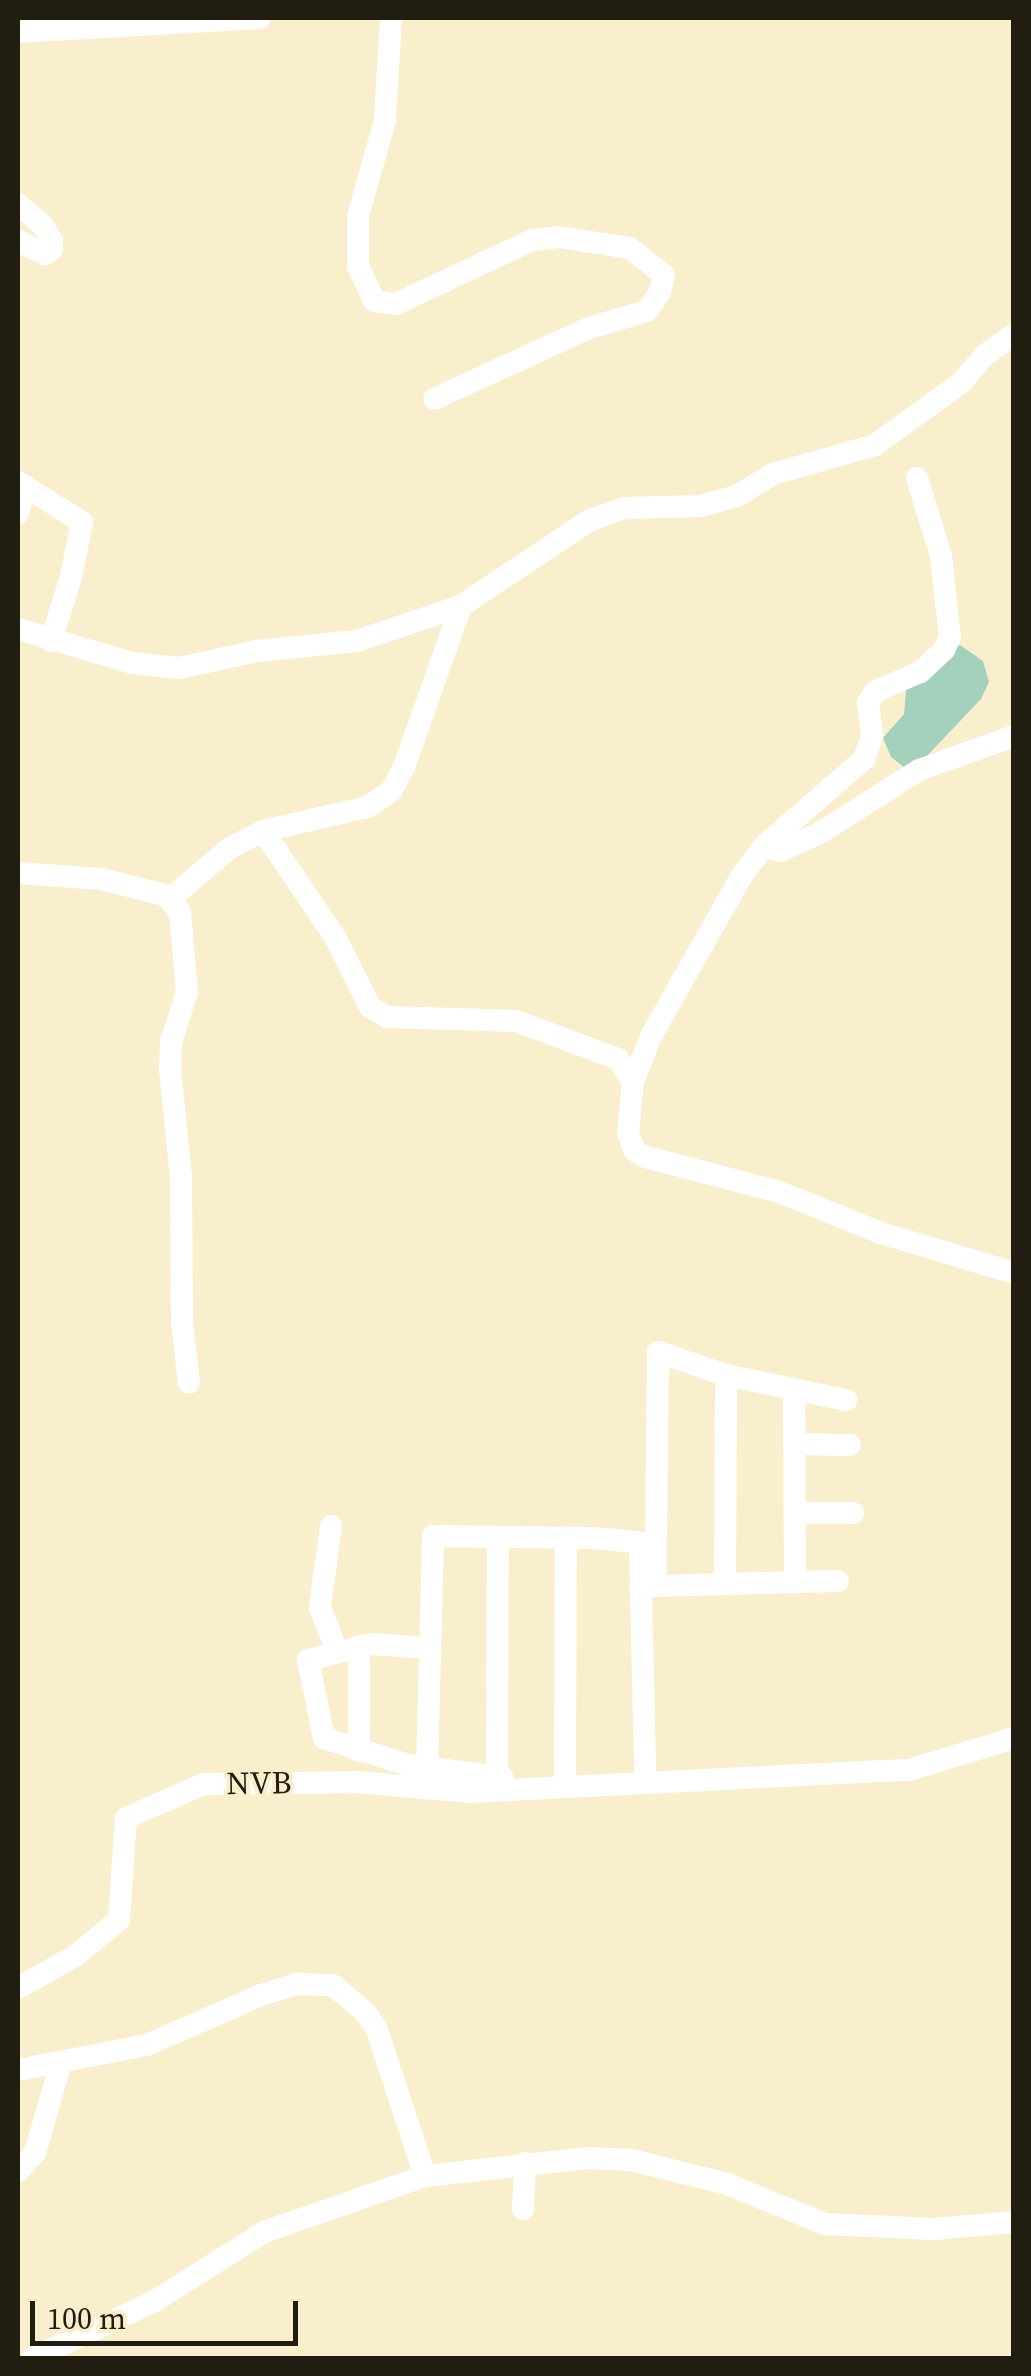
<!DOCTYPE html>
<html>
<head>
<meta charset="utf-8">
<style>
	body { margin:0 }
	#map { position:relative; width:1031px; height:2376px; overflow:hidden; background:#faefcc; font-family:"Source Serif 4",serif }
	div>[style] { position:absolute }
	.green>* { inset:0; background:#a4d1bb }
	.minor>* { height:22px; margin:-11px; padding:0 11px; transform-origin:11px; border-radius:11px; background:#fff }
	span { translate:-50% -50%; white-space:nowrap; text-align:center; line-height:1.15; -webkit-text-stroke:8px #faefcc; paint-order:stroke }
	.street-label { font-size:32px; color:#211e11 }
	.frame { position:absolute; inset:0; border:20px solid #211e11; pointer-events:none }
	.scale { position:absolute; left:30px; top:2301px; width:268px; height:45px; box-sizing:border-box; border:5px solid #211e11; border-top:0; padding-left:12px; font-size:30px; line-height:35px; white-space:nowrap; color:#211e11; -webkit-text-stroke:8px #faefcc; paint-order:stroke }
</style>
</head>
<body>
<div id="map">
	<div class="green">
		<i style="clip-path:polygon(960px 645px,983px 661px,989px 682px,981px 699px,924px 759px,905px 768px,891px 757px,883px 738px,904px 714px,906px 691px,916px 667px)"></i>
	</div>
	<div class="minor">
		<i style="left:391px;top:18px;width:102px;rotate:93.4deg"></i>
		<i style="left:385px;top:120px;width:101px;rotate:105.6deg"></i>
		<i style="left:358px;top:217px;width:49px;rotate:90deg"></i>
		<i style="left:358px;top:266px;width:38px;rotate:65deg"></i>
		<i style="left:374px;top:301px;width:22px;rotate:8deg"></i>
		<i style="left:396px;top:304px;width:150px;rotate:-25.2deg"></i>
		<i style="left:532px;top:240px;width:27px;rotate:-6deg"></i>
		<i style="left:559px;top:237px;width:72px;rotate:8.8deg"></i>
		<i style="left:630px;top:248px;width:43px;rotate:38.5deg"></i>
		<i style="left:664px;top:275px;width:17px;rotate:103deg"></i>
		<i style="left:660px;top:292px;width:23px;rotate:124deg"></i>
		<i style="left:647px;top:311px;width:60px;rotate:163.7deg"></i>
		<i style="left:589px;top:328px;width:170px;rotate:155.4deg"></i>
		<i style="left:18px;top:32px;width:242px;rotate:-3.3deg"></i>
		<i style="left:18px;top:204px;width:33px;rotate:41deg"></i>
		<i style="left:43px;top:226px;width:17px;rotate:59deg"></i>
		<i style="left:52px;top:241px;width:8px;rotate:90deg"></i>
		<i style="left:52px;top:249px;width:9px;rotate:144deg"></i>
		<i style="left:45px;top:254px;width:30px;rotate:-154deg"></i>
		<i style="left:917px;top:478px;width:82px;rotate:72.9deg"></i>
		<i style="left:941px;top:556px;width:81px;rotate:83.7deg"></i>
		<i style="left:950px;top:637px;width:14px;rotate:115deg"></i>
		<i style="left:944px;top:650px;width:33px;rotate:137deg"></i>
		<i style="left:920px;top:672px;width:48px;rotate:156.6deg"></i>
		<i style="left:876px;top:691px;width:14px;rotate:126deg"></i>
		<i style="left:868px;top:702px;width:34px;rotate:83deg"></i>
		<i style="left:872px;top:736px;width:24px;rotate:109deg"></i>
		<i style="left:864px;top:759px;width:133px;rotate:139deg"></i>
		<i style="left:764px;top:846px;width:39px;rotate:127deg"></i>
		<i style="left:741px;top:877px;width:183px;rotate:119.5deg"></i>
		<i style="left:651px;top:1036px;width:49px;rotate:111.4deg"></i>
		<i style="left:633px;top:1082px;width:51px;rotate:95.6deg"></i>
		<i style="left:628px;top:1133px;width:19px;rotate:69deg"></i>
		<i style="left:635px;top:1151px;width:13px;rotate:29deg"></i>
		<i style="left:646px;top:1157px;width:138px;rotate:14.7deg"></i>
		<i style="left:779px;top:1192px;width:110px;rotate:21.9deg"></i>
		<i style="left:881px;top:1233px;width:139px;rotate:16.7deg"></i>
		<i style="left:18px;top:482px;width:75px;rotate:32deg"></i>
		<i style="left:82px;top:522px;width:56px;rotate:101.3deg"></i>
		<i style="left:71px;top:577px;width:67px;rotate:107.4deg"></i>
		<i style="left:18px;top:513px;width:28px;rotate:-75deg"></i>
		<i style="left:18px;top:629px;width:119px;rotate:16.6deg"></i>
		<i style="left:132px;top:663px;width:47px;rotate:6.1deg"></i>
		<i style="left:179px;top:668px;width:80px;rotate:-12.3deg"></i>
		<i style="left:257px;top:651px;width:100px;rotate:-5.7deg"></i>
		<i style="left:357px;top:641px;width:110px;rotate:-18.6deg"></i>
		<i style="left:461px;top:606px;width:155px;rotate:-33.7deg"></i>
		<i style="left:590px;top:520px;width:37px;rotate:-19deg"></i>
		<i style="left:625px;top:508px;width:75px;rotate:-1.5deg"></i>
		<i style="left:700px;top:506px;width:38px;rotate:-15deg"></i>
		<i style="left:737px;top:496px;width:42px;rotate:-31.4deg"></i>
		<i style="left:773px;top:474px;width:106px;rotate:-15.9deg"></i>
		<i style="left:875px;top:445px;width:107px;rotate:-35.9deg"></i>
		<i style="left:962px;top:382px;width:35px;rotate:-50deg"></i>
		<i style="left:985px;top:355px;width:36px;rotate:-36deg"></i>
		<i style="left:263px;top:831px;width:108px;rotate:-12.9deg"></i>
		<i style="left:368px;top:807px;width:29px;rotate:-35deg"></i>
		<i style="left:392px;top:790px;width:29px;rotate:-63deg"></i>
		<i style="left:405px;top:764px;width:168px;rotate:-70.5deg"></i>
		<i style="left:764px;top:846px;width:17px;rotate:17deg"></i>
		<i style="left:780px;top:851px;width:44px;rotate:-24.2deg"></i>
		<i style="left:820px;top:833px;width:117px;rotate:-32.5deg"></i>
		<i style="left:919px;top:770px;width:101px;rotate:-19.7deg"></i>
		<i style="left:18px;top:873px;width:83px;rotate:4.1deg"></i>
		<i style="left:101px;top:879px;width:66px;rotate:14deg"></i>
		<i style="left:165px;top:895px;width:23px;rotate:49deg"></i>
		<i style="left:180px;top:912px;width:80px;rotate:85deg"></i>
		<i style="left:187px;top:992px;width:52px;rotate:107.7deg"></i>
		<i style="left:171px;top:1042px;width:27px;rotate:92deg"></i>
		<i style="left:170px;top:1069px;width:109px;rotate:84.2deg"></i>
		<i style="left:181px;top:1177px;width:145px;rotate:89.6deg"></i>
		<i style="left:182px;top:1322px;width:61px;rotate:83.5deg"></i>
		<i style="left:171px;top:898px;width:77px;rotate:-40.3deg"></i>
		<i style="left:230px;top:848px;width:37px;rotate:-27deg"></i>
		<i style="left:263px;top:831px;width:128px;rotate:55.8deg"></i>
		<i style="left:335px;top:937px;width:78px;rotate:63.4deg"></i>
		<i style="left:370px;top:1007px;width:20px;rotate:30deg"></i>
		<i style="left:387px;top:1017px;width:129px;rotate:1.8deg"></i>
		<i style="left:516px;top:1021px;width:109px;rotate:20.4deg"></i>
		<i style="left:618px;top:1059px;width:27px;rotate:57deg"></i>
		<i style="left:794px;top:1392px;width:190px;rotate:89.7deg"></i>
		<i style="left:795px;top:1444px;width:55px;rotate:1deg"></i>
		<i style="left:795px;top:1513px;width:58px"></i>
		<i style="left:331px;top:1526px;width:82px;rotate:97.7deg"></i>
		<i style="left:320px;top:1607px;width:45px;rotate:69.1deg"></i>
		<i style="left:656px;top:1544px;width:192px;rotate:-89.4deg"></i>
		<i style="left:658px;top:1352px;width:72px;rotate:18.7deg"></i>
		<i style="left:726px;top:1375px;width:123px;rotate:11.8deg"></i>
		<i style="left:640px;top:1545px;width:226px;rotate:88.7deg"></i>
		<i style="left:725px;top:1584px;width:113px;rotate:-1.5deg"></i>
		<i style="left:656px;top:1586px;width:69px;rotate:-1.7deg"></i>
		<i style="left:725px;top:1584px;width:209px;rotate:-89.7deg"></i>
		<i style="left:359px;top:1646px;width:105px;rotate:90deg"></i>
		<i style="left:428px;top:1648px;width:57px;rotate:-176deg"></i>
		<i style="left:371px;top:1644px;width:65px;rotate:165.7deg"></i>
		<i style="left:308px;top:1660px;width:80px;rotate:78.4deg"></i>
		<i style="left:324px;top:1738px;width:88px;rotate:17.8deg"></i>
		<i style="left:408px;top:1765px;width:95px;rotate:7.3deg"></i>
		<i style="left:427px;top:1768px;width:232px;rotate:-88.5deg"></i>
		<i style="left:433px;top:1536px;width:160px;rotate:0.7deg"></i>
		<i style="left:593px;top:1538px;width:63px;rotate:5.4deg"></i>
		<i style="left:656px;top:1544px;width:42px;rotate:90deg"></i>
		<i style="left:656px;top:1586px;width:16px;rotate:180deg"></i>
		<i style="left:565px;top:1776px;width:238px;rotate:-89.8deg"></i>
		<i style="left:497px;top:1777px;width:238px;rotate:-89.8deg"></i>
		<i style="left:18px;top:1988px;width:65px;rotate:-29.3deg"></i>
		<i style="left:75px;top:1956px;width:57px;rotate:-39.3deg"></i>
		<i style="left:119px;top:1920px;width:102px;rotate:-86.1deg"></i>
		<i style="left:126px;top:1818px;width:85px;rotate:-23.6deg"></i>
		<i style="left:204px;top:1784px;width:153px;rotate:-0.7deg"></i>
		<i style="left:357px;top:1782px;width:111px;rotate:5.1deg"></i>
		<i style="left:468px;top:1792px;width:442px;rotate:-2.9deg"></i>
		<i style="left:909px;top:1770px;width:110px;rotate:-16.9deg"></i>
		<i style="left:18px;top:2070px;width:131px;rotate:-11deg"></i>
		<i style="left:147px;top:2045px;width:124px;rotate:-23.7deg"></i>
		<i style="left:261px;top:1995px;width:39px;rotate:-17deg"></i>
		<i style="left:298px;top:1984px;width:35px;rotate:2deg"></i>
		<i style="left:333px;top:1985px;width:43px;rotate:40.3deg"></i>
		<i style="left:366px;top:2013px;width:20px;rotate:57deg"></i>
		<i style="left:377px;top:2030px;width:154px;rotate:71.8deg"></i>
		<i style="left:18px;top:2171px;width:25px;rotate:-47deg"></i>
		<i style="left:35px;top:2153px;width:91px;rotate:-74.1deg"></i>
		<i style="left:523px;top:2209px;width:46px;rotate:-87.5deg"></i>
		<i style="left:33px;top:2358px;width:132px;rotate:-25deg"></i>
		<i style="left:153px;top:2302px;width:131px;rotate:-32.2deg"></i>
		<i style="left:264px;top:2232px;width:170px;rotate:-19.2deg"></i>
		<i style="left:425px;top:2176px;width:165px;rotate:-6.3deg"></i>
		<i style="left:589px;top:2158px;width:42px;rotate:2.7deg"></i>
		<i style="left:631px;top:2160px;width:99px;rotate:14deg"></i>
		<i style="left:727px;top:2184px;width:106px;rotate:22.2deg"></i>
		<i style="left:825px;top:2224px;width:109px;rotate:2.6deg"></i>
		<i style="left:934px;top:2229px;width:80px;rotate:-5deg"></i>
	</div>
	<div class="street-label">
		<span style="left:259px;top:1783px;rotate:-1deg">NVB</span>
	</div>
	<div class="frame"></div>
	<div class="scale">100 m</div>
</div>
</body>
</html>
